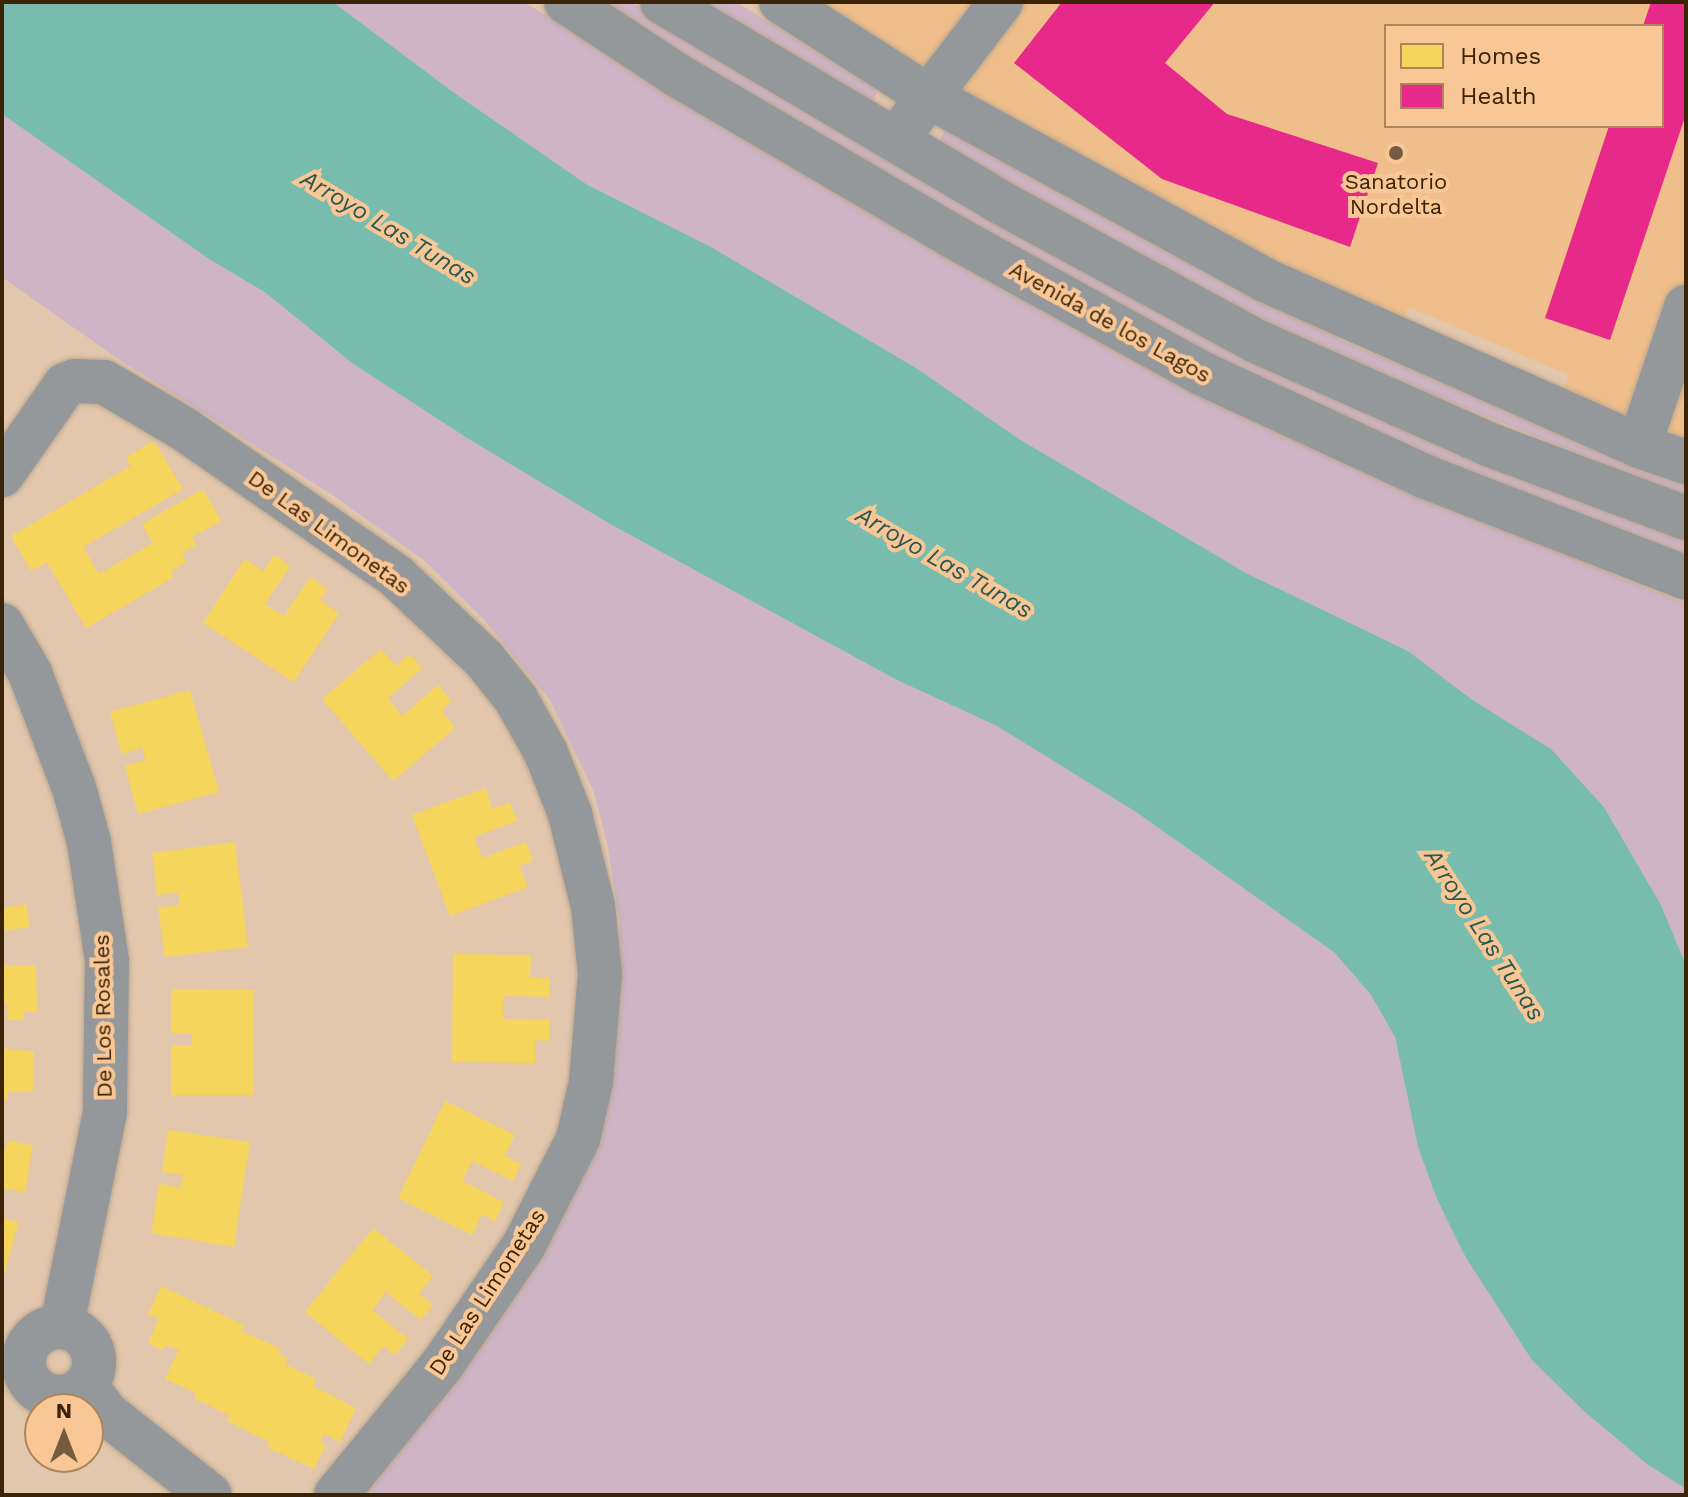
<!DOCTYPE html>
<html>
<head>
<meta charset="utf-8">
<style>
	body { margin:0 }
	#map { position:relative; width:1688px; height:1497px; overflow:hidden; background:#e2c7ac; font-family:"Work Sans",sans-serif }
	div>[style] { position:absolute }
	.built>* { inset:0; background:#efbe8a }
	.green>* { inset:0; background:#ceb4c5 }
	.water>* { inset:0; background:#78bcad }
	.homes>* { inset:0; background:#f6d55c }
	.health>* { inset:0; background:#e7298a }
	.roads { filter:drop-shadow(0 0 2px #bca690) drop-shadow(0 0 2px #bca690) }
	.minor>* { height:44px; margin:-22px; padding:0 22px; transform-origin:22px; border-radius:22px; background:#95989a }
	.minor>.ring { margin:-22px; padding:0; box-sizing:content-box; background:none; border:44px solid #95989a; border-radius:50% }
	.dots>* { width:22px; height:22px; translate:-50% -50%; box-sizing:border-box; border:4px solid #f9c795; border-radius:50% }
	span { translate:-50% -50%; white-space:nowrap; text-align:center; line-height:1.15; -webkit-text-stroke:8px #f9c795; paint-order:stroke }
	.poi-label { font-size:22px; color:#3b2307 }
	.street-label { font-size:22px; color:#3b2307 }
	.water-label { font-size:24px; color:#295853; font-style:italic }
	.frame { position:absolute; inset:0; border:4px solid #3b2307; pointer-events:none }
	.legend { position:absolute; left:1384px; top:24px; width:280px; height:104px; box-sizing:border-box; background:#f9c795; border:2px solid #ad855c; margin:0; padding:10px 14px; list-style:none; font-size:24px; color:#3b2307 }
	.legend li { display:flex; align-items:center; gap:16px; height:40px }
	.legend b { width:40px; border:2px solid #ad855c }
	.north { position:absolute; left:24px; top:1393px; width:80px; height:80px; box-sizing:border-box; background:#f9c795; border:2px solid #ad855c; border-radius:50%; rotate:0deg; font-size:22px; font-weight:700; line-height:32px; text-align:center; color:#3b2307 }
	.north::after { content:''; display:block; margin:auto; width:28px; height:36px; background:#755c41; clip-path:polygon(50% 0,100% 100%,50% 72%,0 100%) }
</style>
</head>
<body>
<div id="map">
	<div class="built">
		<i style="clip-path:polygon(evenodd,804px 2px,1686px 2px,1686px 443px,1559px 400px,1569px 375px,1409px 307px,1398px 331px,804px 2px,1386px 26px,1662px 26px,1662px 126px,1386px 126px,1386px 26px)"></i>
	</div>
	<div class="green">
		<i style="clip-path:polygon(333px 2px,524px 2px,836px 192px,1444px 506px,1686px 604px,1686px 965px,1661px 905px,1604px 807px,1551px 749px,1471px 699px,1408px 651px,1246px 573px,1019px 439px,916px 368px,711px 247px,586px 184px,453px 92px)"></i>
		<i style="clip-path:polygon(594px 2px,630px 2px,842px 129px,1528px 482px,1686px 542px,1686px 564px,1279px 391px,1003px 243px)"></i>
		<i style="clip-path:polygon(702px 2px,736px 2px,878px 90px,872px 105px)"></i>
		<i style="clip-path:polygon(2px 114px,209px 259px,266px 293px,352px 363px,467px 438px,610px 524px,897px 680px,997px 726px,1136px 812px,1335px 953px,1371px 995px,1395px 1037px,1418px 1147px,1465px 1256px,1585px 1412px,1647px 1464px,1686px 1489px,1686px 1495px,364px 1495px,498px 1312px,620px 995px,619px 920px,608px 847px,594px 792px,550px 700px,485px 621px,426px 562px,337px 498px,114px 356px,2px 277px)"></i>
		<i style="clip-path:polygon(947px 127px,1215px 276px,1343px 341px,1686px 485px,1686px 496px,1342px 359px,1206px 293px,937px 144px)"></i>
	</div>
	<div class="water">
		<i style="clip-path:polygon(2px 2px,333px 2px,453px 92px,586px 184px,711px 247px,916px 368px,1019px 439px,1246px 573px,1408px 651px,1471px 699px,1551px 749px,1604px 807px,1661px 905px,1686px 965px,1686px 1489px,1647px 1464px,1585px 1412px,1532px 1360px,1465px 1256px,1437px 1199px,1418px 1147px,1395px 1037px,1371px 995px,1335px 953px,1136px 812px,997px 726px,897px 680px,610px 524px,467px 438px,352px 363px,266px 293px,209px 259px,2px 114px)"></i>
	</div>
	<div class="homes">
		<i style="clip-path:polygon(154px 441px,183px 489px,83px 547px,99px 574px,153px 543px,142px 524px,203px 489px,221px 521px,192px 537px,196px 545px,182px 553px,186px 562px,171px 571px,174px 577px,86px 628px,47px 562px,31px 571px,11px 536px,131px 466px,126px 457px)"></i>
		<i style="clip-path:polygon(274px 555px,290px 566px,265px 604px,284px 616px,310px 577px,327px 589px,320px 600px,339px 613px,294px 682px,203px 623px,245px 559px,264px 571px)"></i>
		<i style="clip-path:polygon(381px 649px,396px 666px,410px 654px,422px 668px,388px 698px,402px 716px,438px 685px,452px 701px,441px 710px,455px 728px,393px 781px,322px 699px)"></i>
		<i style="clip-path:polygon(190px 690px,219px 792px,138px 814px,125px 766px,146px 760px,142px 748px,122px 754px,110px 712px)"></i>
		<i style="clip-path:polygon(485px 788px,493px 809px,510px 803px,517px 821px,474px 837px,482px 858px,526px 842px,533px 861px,519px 866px,528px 887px,450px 916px,412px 815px)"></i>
		<i style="clip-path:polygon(235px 842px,248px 947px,165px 957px,158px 908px,180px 905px,178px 893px,157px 895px,152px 853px)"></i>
		<i style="clip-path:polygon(26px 904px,30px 927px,5px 931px,2px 908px)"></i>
		<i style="clip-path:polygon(453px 954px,531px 955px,530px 977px,549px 978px,549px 997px,503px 996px,503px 1019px,550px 1020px,549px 1041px,535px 1040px,535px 1063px,452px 1062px)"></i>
		<i style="clip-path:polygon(3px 966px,36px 966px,37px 1011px,23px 1012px,23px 1020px,8px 1020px,7px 1004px,2px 1005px)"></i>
		<i style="clip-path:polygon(171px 989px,254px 990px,254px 1095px,171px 1095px,171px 1045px,192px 1045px,192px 1033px,171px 1033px)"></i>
		<i style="clip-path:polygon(2px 1049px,34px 1051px,33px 1092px,8px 1091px,8px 1100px,2px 1100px)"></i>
		<i style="clip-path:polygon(445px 1101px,515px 1135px,505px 1156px,521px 1164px,513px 1181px,472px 1161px,462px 1181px,504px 1202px,495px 1221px,482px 1214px,472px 1235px,398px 1198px)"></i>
		<i style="clip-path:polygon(168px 1130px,250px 1142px,234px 1247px,151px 1233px,159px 1184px,181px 1187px,183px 1175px,162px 1172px)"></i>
		<i style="clip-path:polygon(7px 1141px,33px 1145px,25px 1192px,2px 1188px,2px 1149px,6px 1149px)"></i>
		<i style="clip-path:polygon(2px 1218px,19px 1223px,3px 1276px,2px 1276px)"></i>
		<i style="clip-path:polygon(373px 1228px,433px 1276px,419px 1294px,433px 1305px,421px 1320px,386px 1292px,372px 1310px,408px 1339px,395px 1355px,384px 1346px,369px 1364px,305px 1312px)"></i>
		<i style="clip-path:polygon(161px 1286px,244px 1325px,241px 1331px,281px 1349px,278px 1354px,288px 1359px,285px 1364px,316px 1379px,313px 1386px,356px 1408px,340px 1442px,324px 1434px,320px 1442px,326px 1444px,314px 1469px,267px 1447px,270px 1442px,227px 1421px,230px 1416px,194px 1398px,196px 1393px,165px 1379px,179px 1350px,166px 1345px,162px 1350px,148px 1343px,159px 1319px,148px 1314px)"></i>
	</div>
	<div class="health">
		<i style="clip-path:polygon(1062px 2px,1215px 2px,1165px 63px,1227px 114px,1378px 163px,1350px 247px,1162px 179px,1014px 63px)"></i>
		<i style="clip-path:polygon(1651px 2px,1686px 2px,1686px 114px,1610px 340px,1545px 318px,1609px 126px,1662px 126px,1662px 26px,1643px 26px)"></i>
	</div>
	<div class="roads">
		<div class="minor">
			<i style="left:566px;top:2px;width:133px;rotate:33.3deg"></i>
			<i style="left:677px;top:75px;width:321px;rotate:30.3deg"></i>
			<i style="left:954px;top:237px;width:282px;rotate:28.8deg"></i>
			<i style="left:1201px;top:373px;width:248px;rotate:24.8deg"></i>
			<i style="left:1426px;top:477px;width:279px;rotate:21.2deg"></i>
			<i style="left:662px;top:2px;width:391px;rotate:30.6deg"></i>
			<i style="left:998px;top:201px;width:294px;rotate:28.5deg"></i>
			<i style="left:1256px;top:341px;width:254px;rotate:23.9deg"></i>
			<i style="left:1488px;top:444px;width:211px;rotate:20.5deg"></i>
			<i style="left:781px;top:2px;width:174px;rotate:32.6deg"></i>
			<i style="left:928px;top:96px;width:384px;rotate:28.6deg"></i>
			<i style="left:1265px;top:280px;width:409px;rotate:23.9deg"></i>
			<i style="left:1639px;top:446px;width:50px;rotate:18.8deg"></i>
			<i style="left:910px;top:121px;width:150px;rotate:-52.6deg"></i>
			<i style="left:1639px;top:446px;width:147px;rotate:-71.3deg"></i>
			<i style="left:2px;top:475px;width:110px;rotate:-55deg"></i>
			<i style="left:65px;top:385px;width:11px;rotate:-22deg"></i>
			<i style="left:75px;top:381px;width:29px;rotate:2deg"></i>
			<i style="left:104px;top:382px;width:93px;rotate:30.4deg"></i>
			<i style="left:184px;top:429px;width:258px;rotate:34.7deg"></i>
			<i style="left:396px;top:576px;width:121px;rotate:43.3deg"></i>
			<i style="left:484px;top:659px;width:51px;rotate:51.3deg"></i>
			<i style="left:516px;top:699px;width:62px;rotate:60.9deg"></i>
			<i style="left:546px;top:753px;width:66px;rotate:68.5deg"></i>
			<i style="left:570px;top:814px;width:95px;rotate:76deg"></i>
			<i style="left:593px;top:906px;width:68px;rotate:84.1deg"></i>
			<i style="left:600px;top:974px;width:108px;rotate:94.8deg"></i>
			<i style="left:591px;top:1082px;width:58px;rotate:102.8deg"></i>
			<i style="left:578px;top:1139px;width:119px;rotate:117deg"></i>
			<i style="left:524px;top:1245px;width:145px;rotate:124.3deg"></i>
			<i style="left:442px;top:1365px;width:168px;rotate:129.2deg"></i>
			<i style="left:2px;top:625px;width:56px;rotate:59.7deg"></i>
			<i style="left:30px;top:673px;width:123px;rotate:69.1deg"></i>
			<i style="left:74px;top:788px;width:56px;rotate:74.5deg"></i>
			<i style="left:89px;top:842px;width:120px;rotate:81.4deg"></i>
			<i style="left:107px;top:961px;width:151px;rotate:90.8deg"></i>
			<i style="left:105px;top:1112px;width:218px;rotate:101.4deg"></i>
			<i class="ring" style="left:24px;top:1327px;width:26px;height:26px"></i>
			<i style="left:86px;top:1386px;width:34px;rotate:53deg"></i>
			<i style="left:106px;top:1413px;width:132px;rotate:38.3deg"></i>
		</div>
	</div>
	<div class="dots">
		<i style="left:1396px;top:153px;background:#755c41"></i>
	</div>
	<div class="poi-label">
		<span style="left:1396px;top:194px">Sanatorio<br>Nordelta</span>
	</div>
	<div class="street-label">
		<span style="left:1110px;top:322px;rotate:29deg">Avenida de los Lagos</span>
		<span style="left:329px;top:532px;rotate:36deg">De Las Limonetas</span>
		<span style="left:103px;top:1016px;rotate:-91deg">De Los Rosales</span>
		<span style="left:487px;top:1292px;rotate:-57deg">De Las Limonetas</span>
	</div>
	<div class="water-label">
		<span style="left:388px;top:228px;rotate:31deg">Arroyo Las Tunas</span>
		<span style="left:944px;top:563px;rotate:30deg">Arroyo Las Tunas</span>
		<span style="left:1484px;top:935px;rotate:57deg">Arroyo Las Tunas</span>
	</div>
	<div class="frame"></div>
	<ul class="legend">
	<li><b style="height:22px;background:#f6d55c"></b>Homes</li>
	<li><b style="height:22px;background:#e7298a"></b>Health</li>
	</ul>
	<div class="north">N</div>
</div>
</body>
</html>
